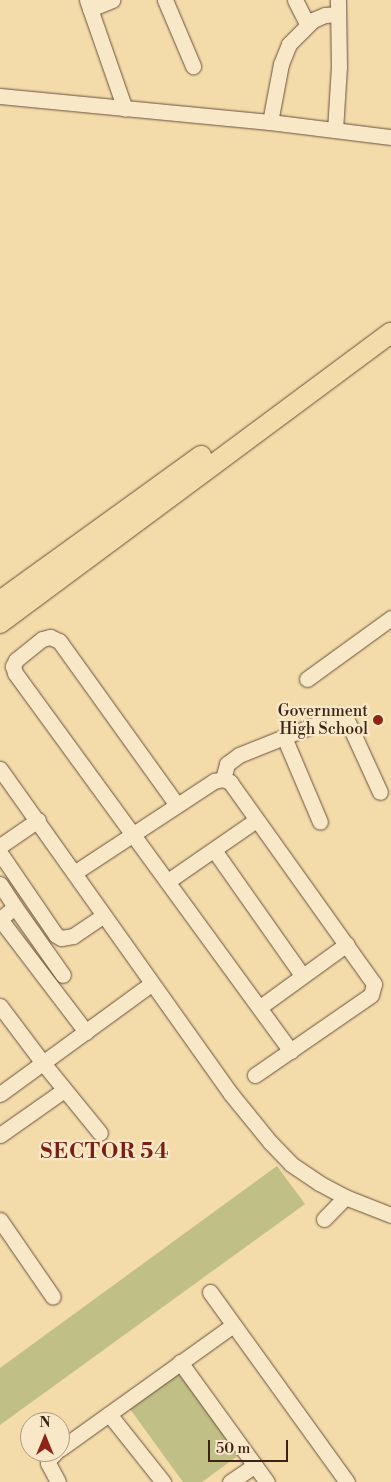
<!DOCTYPE html>
<html>
<head>
<meta charset="utf-8">
<style>
	body { margin:0 }
	#map { position:relative; width:391px; height:1482px; overflow:hidden; background:#f4dbaa; font-family:"Libre Bodoni",serif }
	div>[style] { position:absolute }
	.green>* { inset:0; background:#bfbf86 }
	.roads { filter:drop-shadow(0 0 1px #6a513d) drop-shadow(0 0 1px #6a513d) }
	.minor>* { height:15px; margin:-7.5px; padding:0 7.5px; transform-origin:7.5px; border-radius:7.5px; background:#f8e8c8 }
	.major>* { height:20px; margin:-10px; padding:0 10px; transform-origin:10px; border-radius:10px; background:#f4dbaa }
	.dots>* { width:14px; height:14px; translate:-50% -50%; box-sizing:border-box; border:2px solid #f8e8c8; border-radius:50% }
	span { translate:-50% -50%; white-space:nowrap; text-align:center; line-height:1.15; -webkit-text-stroke:4.5px #f8e8c8; paint-order:stroke }
	.poi-label { font-size:16px; color:#3c2319 }
	.right { translate:-100% -50%; text-align:right }
	.district-label { font-size:21px; color:#7a1f14; font-weight:700; letter-spacing:1px }
	.north { position:absolute; left:20px; top:1412px; width:50px; height:50px; box-sizing:border-box; background:#f8e8c8; border:1px solid #ad9982; border-radius:50%; rotate:0deg; font-size:14px; font-weight:700; line-height:20px; text-align:center; color:#3c2319 }
	.north::after { content:''; display:block; margin:auto; width:18px; height:22px; background:#8f2418; clip-path:polygon(50% 0,100% 100%,50% 72%,0 100%) }
	.scale { position:absolute; left:208px; top:1440px; width:80px; height:22px; box-sizing:border-box; border:2px solid #3c2319; border-top:0; padding-left:6px; font-size:15px; line-height:18px; white-space:nowrap; color:#3c2319; -webkit-text-stroke:4px #f8e8c8; paint-order:stroke }
</style>
</head>
<body>
<div id="map">
	<div class="green">
		<i style="clip-path:polygon(277px 1166px,305px 1204px,0 1425px,0 1368px)"></i>
		<i style="clip-path:polygon(179px 1373px,239px 1455px,202px 1482px,183px 1482px,130px 1409px)"></i>
	</div>
	<div class="roads">
		<div class="minor">
			<i style="left:87px;top:0;width:115px;rotate:70.8deg"></i>
			<i style="left:165px;top:0;width:72px;rotate:67deg"></i>
			<i style="left:295px;top:0;width:27px;rotate:63deg"></i>
			<i style="left:90px;top:9px;width:24px;rotate:-22deg"></i>
			<i style="left:0;top:96px;width:271px;rotate:5.5deg"></i>
			<i style="left:270px;top:122px;width:122px;rotate:7.1deg"></i>
			<i style="left:270px;top:122px;width:59px;rotate:-79.3deg"></i>
			<i style="left:281px;top:64px;width:22px;rotate:-68deg"></i>
			<i style="left:289px;top:44px;width:34px;rotate:-45deg"></i>
			<i style="left:313px;top:20px;width:13px;rotate:-23deg"></i>
			<i style="left:325px;top:15px;width:13px;rotate:-4deg"></i>
			<i style="left:335px;top:130px;width:63px;rotate:-86.4deg"></i>
			<i style="left:339px;top:67px;width:67px;rotate:-90.9deg"></i>
			<i style="left:307px;top:679px;width:104px;rotate:-36deg"></i>
			<i style="left:284px;top:737px;width:92px;rotate:67deg"></i>
			<i style="left:0;top:769px;width:399px;rotate:54.6deg"></i>
			<i style="left:231px;top:1094px;width:62px;rotate:50.9deg"></i>
			<i style="left:270px;top:1142px;width:30px;rotate:46deg"></i>
			<i style="left:291px;top:1164px;width:34px;rotate:34deg"></i>
			<i style="left:319px;top:1183px;width:30px;rotate:28deg"></i>
			<i style="left:345px;top:1197px;width:49px;rotate:21.4deg"></i>
			<i style="left:223px;top:779px;width:16px;rotate:-75deg"></i>
			<i style="left:227px;top:764px;width:15px;rotate:-37deg"></i>
			<i style="left:239px;top:755px;width:108px;rotate:-21.8deg"></i>
			<i style="left:339px;top:715px;width:9px;rotate:32deg"></i>
			<i style="left:347px;top:720px;width:79px;rotate:65.4deg"></i>
			<i style="left:177px;top:805px;width:202px;rotate:-125.7deg"></i>
			<i style="left:59px;top:641px;width:10px;rotate:-156deg"></i>
			<i style="left:50px;top:637px;width:8px;rotate:166deg"></i>
			<i style="left:42px;top:639px;width:33px;rotate:141deg"></i>
			<i style="left:16px;top:660px;width:7px;rotate:117deg"></i>
			<i style="left:13px;top:666px;width:7px;rotate:74deg"></i>
			<i style="left:15px;top:673px;width:468px;rotate:53.9deg"></i>
			<i style="left:0;top:846px;width:46px;rotate:-34.4deg"></i>
			<i style="left:214px;top:850px;width:153px;rotate:54.9deg"></i>
			<i style="left:0;top:853px;width:99px;rotate:55.7deg"></i>
			<i style="left:56px;top:935px;width:6px;rotate:31deg"></i>
			<i style="left:61px;top:938px;width:12px;rotate:-9deg"></i>
			<i style="left:73px;top:936px;width:36px;rotate:-34deg"></i>
			<i style="left:74px;top:873px;width:168px;rotate:-33.3deg"></i>
			<i style="left:214px;top:781px;width:9px;rotate:-13deg"></i>
			<i style="left:223px;top:779px;width:8px;rotate:23deg"></i>
			<i style="left:230px;top:782px;width:248px;rotate:54.5deg"></i>
			<i style="left:374px;top:984px;width:11px;rotate:105deg"></i>
			<i style="left:371px;top:995px;width:141px;rotate:145.4deg"></i>
			<i style="left:168px;top:881px;width:107px;rotate:-34.7deg"></i>
			<i style="left:0;top:884px;width:27px;rotate:57deg"></i>
			<i style="left:0;top:919px;width:142px;rotate:52.7deg"></i>
			<i style="left:0;top:919px;width:19px;rotate:-39deg"></i>
			<i style="left:15px;top:907px;width:83px;rotate:54.8deg"></i>
			<i style="left:0;top:1006px;width:71px;rotate:53deg"></i>
			<i style="left:43px;top:1063px;width:90px;rotate:50.8deg"></i>
			<i style="left:260px;top:1007px;width:107px;rotate:-35.9deg"></i>
			<i style="left:0;top:1094px;width:187px;rotate:-36.1deg"></i>
			<i style="left:0;top:1135px;width:78px;rotate:-35.1deg"></i>
			<i style="left:324px;top:1219px;width:30px;rotate:-46deg"></i>
			<i style="left:0;top:1220px;width:93px;rotate:55.5deg"></i>
			<i style="left:210px;top:1292px;width:234px;rotate:54.2deg"></i>
			<i style="left:180px;top:1362px;width:148px;rotate:54.1deg"></i>
			<i style="left:109px;top:1414px;width:87px;rotate:51.5deg"></i>
			<i style="left:60px;top:1449px;width:213px;rotate:-35.6deg"></i>
			<i style="left:56px;top:1452px;width:11px;rotate:135deg"></i>
			<i style="left:48px;top:1460px;width:3px;rotate:90deg"></i>
			<i style="left:48px;top:1463px;width:21px;rotate:62deg"></i>
			<i style="left:230px;top:1482px;width:30px;rotate:-34deg"></i>
		</div>
		<div class="major">
			<i style="left:0;top:601px;width:248px;rotate:-35.8deg"></i>
			<i style="left:0;top:623px;width:487px;rotate:-36.6deg"></i>
		</div>
	</div>
	<div class="dots">
		<i style="left:378px;top:720px;background:#8f2418"></i>
	</div>
	<div class="poi-label">
		<span class="right" style="left:368px;top:720px">Government<br>High School</span>
	</div>
	<div class="district-label">
		<span style="left:105px;top:1152px">SECTOR 54</span>
	</div>
	<div class="north">N</div>
	<div class="scale">50 m</div>
</div>
</body>
</html>
